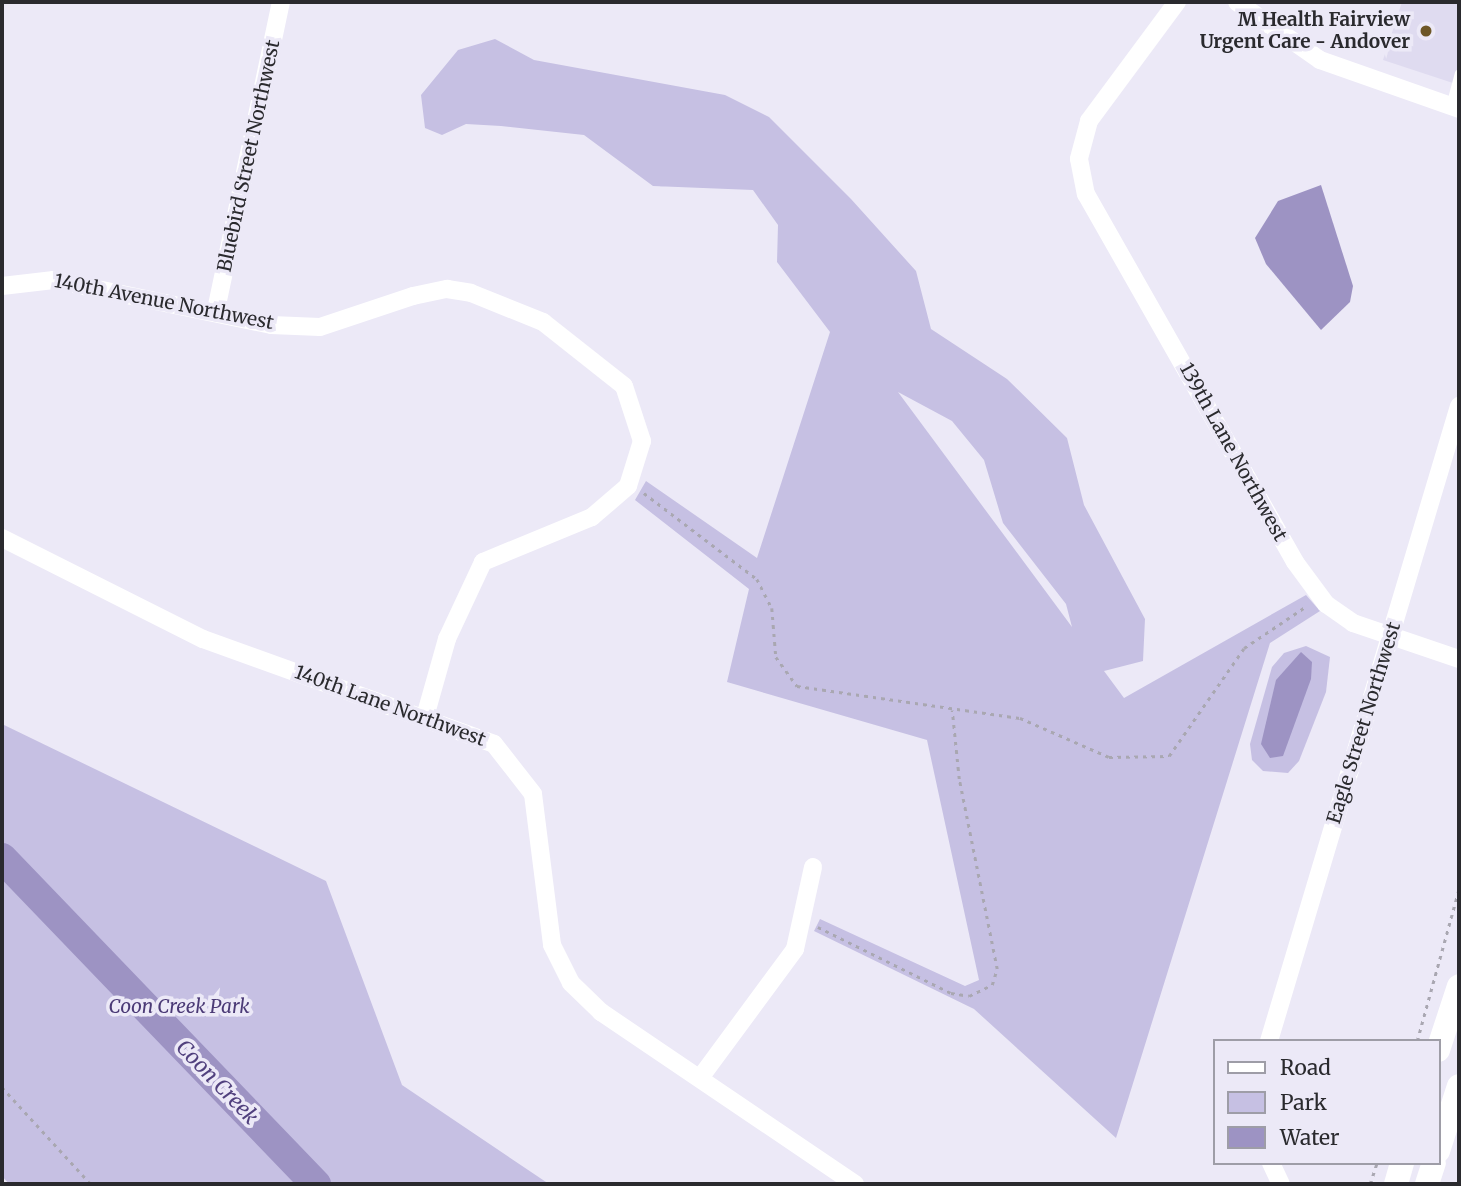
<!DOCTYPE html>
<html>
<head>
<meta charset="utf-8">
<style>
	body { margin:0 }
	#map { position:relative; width:1461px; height:1186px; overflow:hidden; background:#ece9f7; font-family:Merriweather,serif }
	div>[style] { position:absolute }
	.built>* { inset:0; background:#dfdbf0 }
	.green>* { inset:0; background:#c6c0e3 }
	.water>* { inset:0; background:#9d93c3 }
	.river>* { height:30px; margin:-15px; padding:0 15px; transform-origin:15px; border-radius:15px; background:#9d93c3 }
	.path>* { height:2.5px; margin-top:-1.25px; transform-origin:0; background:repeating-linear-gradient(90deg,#a9a7b1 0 3.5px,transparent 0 8.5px) }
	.service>* { height:9px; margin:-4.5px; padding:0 4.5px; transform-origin:4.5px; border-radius:4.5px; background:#fff }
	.minor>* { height:18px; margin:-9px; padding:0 9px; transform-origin:9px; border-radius:9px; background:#fff }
	.secondary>* { height:24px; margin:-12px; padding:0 12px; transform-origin:12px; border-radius:12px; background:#fff }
	.dots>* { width:19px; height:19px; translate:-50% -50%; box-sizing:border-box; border:4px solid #ece9f7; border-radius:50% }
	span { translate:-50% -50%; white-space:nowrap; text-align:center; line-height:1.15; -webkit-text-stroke:7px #ece9f7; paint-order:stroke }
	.poi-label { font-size:19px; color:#2a2a2e; font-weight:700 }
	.right { translate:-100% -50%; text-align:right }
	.street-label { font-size:19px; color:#2a2a2e }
	.park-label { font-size:19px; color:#4b3a76; font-style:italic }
	.water-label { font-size:21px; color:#51417e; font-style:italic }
	.frame { position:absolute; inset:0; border:4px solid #2a2a2e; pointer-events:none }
	.legend { position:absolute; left:1213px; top:1039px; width:228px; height:126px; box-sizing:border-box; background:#ece9f7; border:2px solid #9e9da7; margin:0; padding:9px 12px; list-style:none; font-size:21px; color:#2a2a2e }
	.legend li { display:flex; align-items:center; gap:14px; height:35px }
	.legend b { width:35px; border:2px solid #9e9da7 }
</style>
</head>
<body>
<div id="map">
	<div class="built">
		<i style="clip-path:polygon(1402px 2px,1459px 2px,1459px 85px,1383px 60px)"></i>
	</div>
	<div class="green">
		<i style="clip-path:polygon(evenodd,495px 39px,534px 60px,725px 95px,769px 117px,851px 199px,916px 271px,931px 329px,1007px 379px,1067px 438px,1084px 505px,1145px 619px,1143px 661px,1104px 671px,1124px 698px,1306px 595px,1320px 611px,1270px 643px,1116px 1138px,974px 1009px,814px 931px,820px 919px,965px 986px,979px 980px,927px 740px,727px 682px,749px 589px,635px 500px,646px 481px,757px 558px,830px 332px,777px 262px,778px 225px,753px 190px,653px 186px,584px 135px,501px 126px,466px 124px,442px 135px,425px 128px,421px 95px,458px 50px,495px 39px,898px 392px,952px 421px,984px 460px,1003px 523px,1066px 604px,1072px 627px,898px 392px)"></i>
		<i style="clip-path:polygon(1306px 646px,1330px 657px,1326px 692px,1299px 761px,1288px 773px,1263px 771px,1252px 760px,1250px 744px,1272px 667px,1284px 653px)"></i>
		<i style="clip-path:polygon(2px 724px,326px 881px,402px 1085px,549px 1184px,9px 1184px,2px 1176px)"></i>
	</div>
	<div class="water">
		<i style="clip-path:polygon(1321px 185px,1353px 286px,1350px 302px,1321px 330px,1266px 264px,1255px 238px,1278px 201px)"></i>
		<i style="clip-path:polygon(1301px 652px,1312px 662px,1311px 679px,1283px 756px,1270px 758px,1261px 744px,1276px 680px)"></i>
	</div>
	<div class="river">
		<i style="left:2px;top:858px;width:453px;rotate:46.1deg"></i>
	</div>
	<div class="path">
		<i style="left:644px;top:493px;width:142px;rotate:37.3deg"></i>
		<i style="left:757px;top:579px;width:33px;rotate:63deg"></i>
		<i style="left:772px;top:608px;width:49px;rotate:85.3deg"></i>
		<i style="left:776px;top:657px;width:36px;rotate:54deg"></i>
		<i style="left:797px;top:686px;width:225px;rotate:8.2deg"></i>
		<i style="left:1020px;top:718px;width:97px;rotate:23.7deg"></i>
		<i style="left:1109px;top:757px;width:60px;rotate:-1deg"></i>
		<i style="left:1169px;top:756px;width:131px;rotate:-55.2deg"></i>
		<i style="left:1244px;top:648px;width:73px;rotate:-33.9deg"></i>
		<i style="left:818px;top:927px;width:148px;rotate:26.4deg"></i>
		<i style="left:951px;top:993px;width:18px;rotate:9deg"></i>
		<i style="left:969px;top:996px;width:25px;rotate:-26deg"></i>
		<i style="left:992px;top:985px;width:17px;rotate:-73deg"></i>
		<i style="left:997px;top:969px;width:194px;rotate:-101.3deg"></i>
		<i style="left:959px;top:779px;width:69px;rotate:-95.8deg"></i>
		<i style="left:1417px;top:1041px;width:159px;rotate:-74.6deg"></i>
		<i style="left:2px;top:1087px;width:132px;rotate:47.5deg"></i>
		<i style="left:1370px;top:1184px;width:22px;rotate:-72deg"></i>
	</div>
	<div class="service">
		<i style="left:1450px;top:106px;width:34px;rotate:-75deg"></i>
	</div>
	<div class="minor">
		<i style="left:1177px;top:2px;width:148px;rotate:126.5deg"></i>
		<i style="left:1089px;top:121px;width:39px;rotate:105deg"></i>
		<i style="left:1079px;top:159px;width:36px;rotate:79deg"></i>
		<i style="left:1086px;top:194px;width:423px;rotate:60.4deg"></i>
		<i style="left:1295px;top:562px;width:52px;rotate:53.6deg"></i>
		<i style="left:1326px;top:604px;width:33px;rotate:35deg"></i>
		<i style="left:1353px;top:623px;width:112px;rotate:18.8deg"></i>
		<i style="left:1237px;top:2px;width:101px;rotate:34.9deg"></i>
		<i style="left:1320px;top:60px;width:147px;rotate:19.4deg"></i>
		<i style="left:2px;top:286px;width:52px;rotate:-6.6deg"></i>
		<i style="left:54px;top:280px;width:222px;rotate:11.7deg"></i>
		<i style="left:271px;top:325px;width:49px;rotate:2.3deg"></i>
		<i style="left:320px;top:327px;width:98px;rotate:-18.4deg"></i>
		<i style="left:413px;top:296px;width:35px;rotate:-12deg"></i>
		<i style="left:447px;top:289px;width:24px;rotate:9deg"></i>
		<i style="left:471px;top:293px;width:78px;rotate:21.9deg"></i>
		<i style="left:543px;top:322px;width:103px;rotate:38.3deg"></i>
		<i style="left:624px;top:386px;width:58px;rotate:71.9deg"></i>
		<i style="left:642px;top:441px;width:47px;rotate:107.3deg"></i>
		<i style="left:628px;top:486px;width:48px;rotate:139.3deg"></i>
		<i style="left:592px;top:517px;width:118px;rotate:157.6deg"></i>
		<i style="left:483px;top:562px;width:85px;rotate:115.1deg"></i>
		<i style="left:447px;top:639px;width:81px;rotate:105.8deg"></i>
		<i style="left:216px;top:310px;width:315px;rotate:-78.1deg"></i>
		<i style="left:2px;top:538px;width:225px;rotate:26.7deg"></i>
		<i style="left:203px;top:639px;width:309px;rotate:19.8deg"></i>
		<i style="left:494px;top:744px;width:63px;rotate:52deg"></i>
		<i style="left:533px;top:794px;width:152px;rotate:82.8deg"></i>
		<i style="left:552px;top:945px;width:42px;rotate:63.4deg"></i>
		<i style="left:571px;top:983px;width:42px;rotate:44deg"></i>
		<i style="left:601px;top:1012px;width:307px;rotate:34.1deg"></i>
		<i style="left:1269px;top:1041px;width:663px;rotate:-73.34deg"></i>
		<i style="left:700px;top:1078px;width:160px;rotate:-53.6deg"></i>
		<i style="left:795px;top:949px;width:84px;rotate:-77.6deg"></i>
		<i style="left:1271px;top:1163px;width:23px;rotate:65deg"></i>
	</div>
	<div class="secondary">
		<i style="left:1438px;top:1050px;width:67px;rotate:-71.8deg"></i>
		<i style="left:1438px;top:1151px;width:68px;rotate:-72.1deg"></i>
		<i style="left:1396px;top:1184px;width:22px;rotate:-74deg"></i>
		<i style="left:1427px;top:1184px;width:22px;rotate:-72deg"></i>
	</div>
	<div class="dots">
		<i style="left:1426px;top:31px;background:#6e5727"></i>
	</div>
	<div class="poi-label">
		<span class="right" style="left:1410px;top:31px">M Health Fairview<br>Urgent Care - Andover</span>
	</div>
	<div class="street-label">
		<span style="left:249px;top:156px;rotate:-78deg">Bluebird Street Northwest</span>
		<span style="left:164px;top:302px;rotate:11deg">140th Avenue Northwest</span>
		<span style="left:1233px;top:452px;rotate:61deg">139th Lane Northwest</span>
		<span style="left:390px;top:706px;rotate:20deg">140th Lane Northwest</span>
		<span style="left:1364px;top:723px;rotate:-73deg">Eagle Street Northwest</span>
	</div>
	<div class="park-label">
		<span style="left:179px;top:1007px">Coon Creek Park</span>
	</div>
	<div class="water-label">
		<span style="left:217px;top:1082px;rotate:46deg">Coon Creek</span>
	</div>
	<div class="frame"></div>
	<ul class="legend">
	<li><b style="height:9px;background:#fff"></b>Road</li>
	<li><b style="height:19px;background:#c6c0e3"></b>Park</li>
	<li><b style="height:19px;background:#9d93c3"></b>Water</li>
	</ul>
</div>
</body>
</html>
